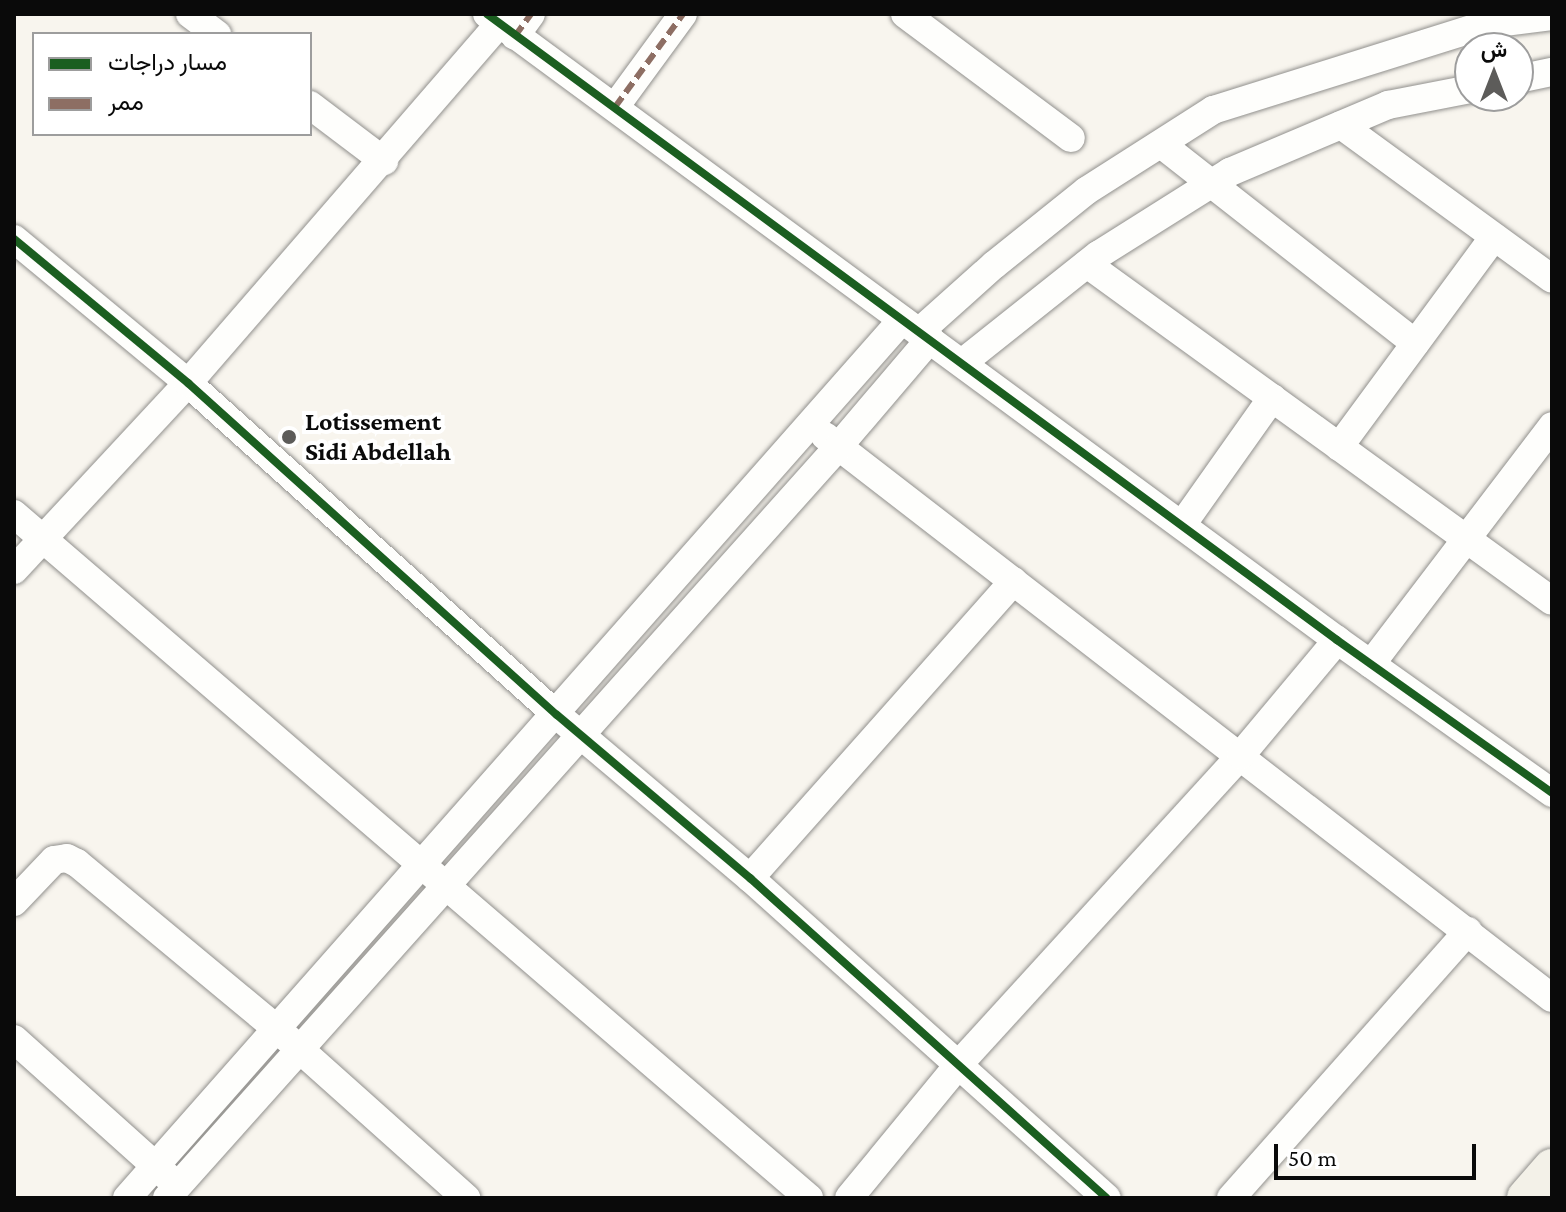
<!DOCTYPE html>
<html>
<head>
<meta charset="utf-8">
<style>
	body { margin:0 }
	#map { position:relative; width:1566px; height:1212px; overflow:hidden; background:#f8f5ee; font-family:"Crimson Pro",Vazirmatn,serif }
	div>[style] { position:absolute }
	.roads { filter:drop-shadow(0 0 2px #91908d) drop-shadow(0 0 2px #91908d) }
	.street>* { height:28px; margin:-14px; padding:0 14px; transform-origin:14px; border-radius:14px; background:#fefefc }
	.secondary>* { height:38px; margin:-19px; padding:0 19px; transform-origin:19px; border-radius:19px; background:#f3f1e8 }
	.quiet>* { height:6px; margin-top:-3px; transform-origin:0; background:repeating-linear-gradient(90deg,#8d6e63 0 12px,transparent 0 18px) }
	.cycleway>* { height:8px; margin:-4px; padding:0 4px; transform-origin:4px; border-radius:4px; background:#1b5e20 }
	.dots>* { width:22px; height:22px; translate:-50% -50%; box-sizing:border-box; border:4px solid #fff; border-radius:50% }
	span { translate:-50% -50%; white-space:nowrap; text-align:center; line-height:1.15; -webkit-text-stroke:8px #fff; paint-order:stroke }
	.poi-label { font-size:26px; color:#0a0a0a; font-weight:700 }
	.left { translate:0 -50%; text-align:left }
	.frame { position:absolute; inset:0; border:16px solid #0a0a0a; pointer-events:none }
	.legend { position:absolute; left:32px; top:32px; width:280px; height:104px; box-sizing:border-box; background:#fff; border:2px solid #9d9d9d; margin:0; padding:10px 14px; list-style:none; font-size:24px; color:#0a0a0a }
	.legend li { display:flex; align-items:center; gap:16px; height:40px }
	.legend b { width:40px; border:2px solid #9d9d9d }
	.north { position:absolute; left:1454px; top:32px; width:80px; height:80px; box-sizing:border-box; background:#fff; border:2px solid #9d9d9d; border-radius:50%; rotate:0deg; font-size:22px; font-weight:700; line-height:32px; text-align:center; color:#0a0a0a }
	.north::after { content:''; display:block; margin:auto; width:28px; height:36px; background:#5d5c5a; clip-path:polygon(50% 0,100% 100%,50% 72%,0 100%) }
	.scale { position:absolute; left:1274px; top:1144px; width:202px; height:36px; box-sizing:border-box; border:4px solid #0a0a0a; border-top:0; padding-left:10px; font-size:24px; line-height:28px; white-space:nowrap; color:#0a0a0a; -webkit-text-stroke:6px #fff; paint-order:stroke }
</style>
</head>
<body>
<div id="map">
	<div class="roads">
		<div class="street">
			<i style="left:190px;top:14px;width:34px;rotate:37deg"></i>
			<i style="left:487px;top:14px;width:1056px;rotate:36.37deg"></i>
			<i style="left:1337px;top:640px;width:264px;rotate:35.4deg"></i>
			<i style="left:905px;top:14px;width:207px;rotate:36.8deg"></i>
			<i style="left:515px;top:36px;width:27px;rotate:-54deg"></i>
			<i style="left:1518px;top:79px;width:35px;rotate:-12deg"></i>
			<i style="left:310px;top:105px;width:93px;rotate:37.1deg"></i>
			<i style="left:615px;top:107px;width:115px;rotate:-53.8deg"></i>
			<i style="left:1341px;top:125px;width:261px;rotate:36.1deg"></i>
			<i style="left:1161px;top:144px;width:323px;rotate:38.1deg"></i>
			<i style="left:14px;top:239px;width:226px;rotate:39.6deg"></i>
			<i style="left:188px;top:383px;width:496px;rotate:42deg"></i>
			<i style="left:557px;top:715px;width:253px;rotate:40.2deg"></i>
			<i style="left:750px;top:878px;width:479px;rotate:41.9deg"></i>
			<i style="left:1087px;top:264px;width:574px;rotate:35.93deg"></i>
			<i style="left:919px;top:332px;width:101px;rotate:-41.8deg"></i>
			<i style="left:994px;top:265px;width:118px;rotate:-38.8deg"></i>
			<i style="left:1086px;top:191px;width:151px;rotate:-32.5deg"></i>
			<i style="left:1213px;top:110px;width:288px;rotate:-17.4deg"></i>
			<i style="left:1488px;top:24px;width:64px;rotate:-7.1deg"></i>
			<i style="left:962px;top:363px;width:174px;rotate:-38.5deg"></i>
			<i style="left:1098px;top:255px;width:156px;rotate:-32.2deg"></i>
			<i style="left:1230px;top:172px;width:172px;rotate:-23deg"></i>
			<i style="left:1388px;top:105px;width:84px;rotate:-11deg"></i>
			<i style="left:825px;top:436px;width:919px;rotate:37.71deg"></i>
			<i style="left:1339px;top:447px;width:261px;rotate:-53.6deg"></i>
			<i style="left:14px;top:514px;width:1049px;rotate:40.71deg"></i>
			<i style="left:1182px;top:525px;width:156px;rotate:-54.7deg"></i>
			<i style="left:14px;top:570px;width:255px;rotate:-47.1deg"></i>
			<i style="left:188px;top:383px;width:475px;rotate:-49.1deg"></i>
			<i style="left:1371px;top:664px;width:299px;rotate:-52.7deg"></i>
			<i style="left:750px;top:878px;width:397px;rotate:-48.4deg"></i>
			<i style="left:14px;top:902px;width:58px;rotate:-46.4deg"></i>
			<i style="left:54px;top:860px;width:13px;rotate:-9deg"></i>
			<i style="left:67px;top:858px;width:11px;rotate:27deg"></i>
			<i style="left:77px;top:863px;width:260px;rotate:39.7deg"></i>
			<i style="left:277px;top:1029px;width:254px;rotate:41.8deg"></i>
			<i style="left:14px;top:1039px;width:207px;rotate:41.9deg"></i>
			<i style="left:127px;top:1198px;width:1171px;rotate:-48.57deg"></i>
			<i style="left:167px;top:1198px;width:1007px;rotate:-48.22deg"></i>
			<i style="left:838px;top:447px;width:142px;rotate:-49.6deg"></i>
			<i style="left:849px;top:1198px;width:173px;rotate:-50.6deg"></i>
			<i style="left:959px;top:1064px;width:418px;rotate:-47.6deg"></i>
			<i style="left:1241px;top:755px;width:150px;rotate:-50.1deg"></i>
			<i style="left:1231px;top:1198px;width:357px;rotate:-48.4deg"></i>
		</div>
		<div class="secondary">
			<i style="left:1526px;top:1198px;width:40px;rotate:-49deg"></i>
		</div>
	</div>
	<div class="quiet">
		<i style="left:515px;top:36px;width:27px;rotate:-54deg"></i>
		<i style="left:615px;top:107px;width:115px;rotate:-53.8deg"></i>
	</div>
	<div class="cycleway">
		<i style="left:487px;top:14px;width:1056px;rotate:36.37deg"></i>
		<i style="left:1337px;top:640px;width:264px;rotate:35.4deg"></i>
		<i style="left:14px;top:239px;width:226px;rotate:39.6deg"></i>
		<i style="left:188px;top:383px;width:496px;rotate:42deg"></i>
		<i style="left:557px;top:715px;width:253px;rotate:40.2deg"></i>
		<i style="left:750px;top:878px;width:479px;rotate:41.9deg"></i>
	</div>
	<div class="dots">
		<i style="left:289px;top:437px;background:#5d5c5a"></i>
	</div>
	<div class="poi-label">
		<span class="left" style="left:305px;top:437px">Lotissement<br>Sidi Abdellah</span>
	</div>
	<div class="frame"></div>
	<ul class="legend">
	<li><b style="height:10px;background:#1b5e20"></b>مسار دراجات</li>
	<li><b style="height:10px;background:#8d6e63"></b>ممر</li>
	</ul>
	<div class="north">ش</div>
	<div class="scale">50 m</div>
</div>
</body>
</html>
